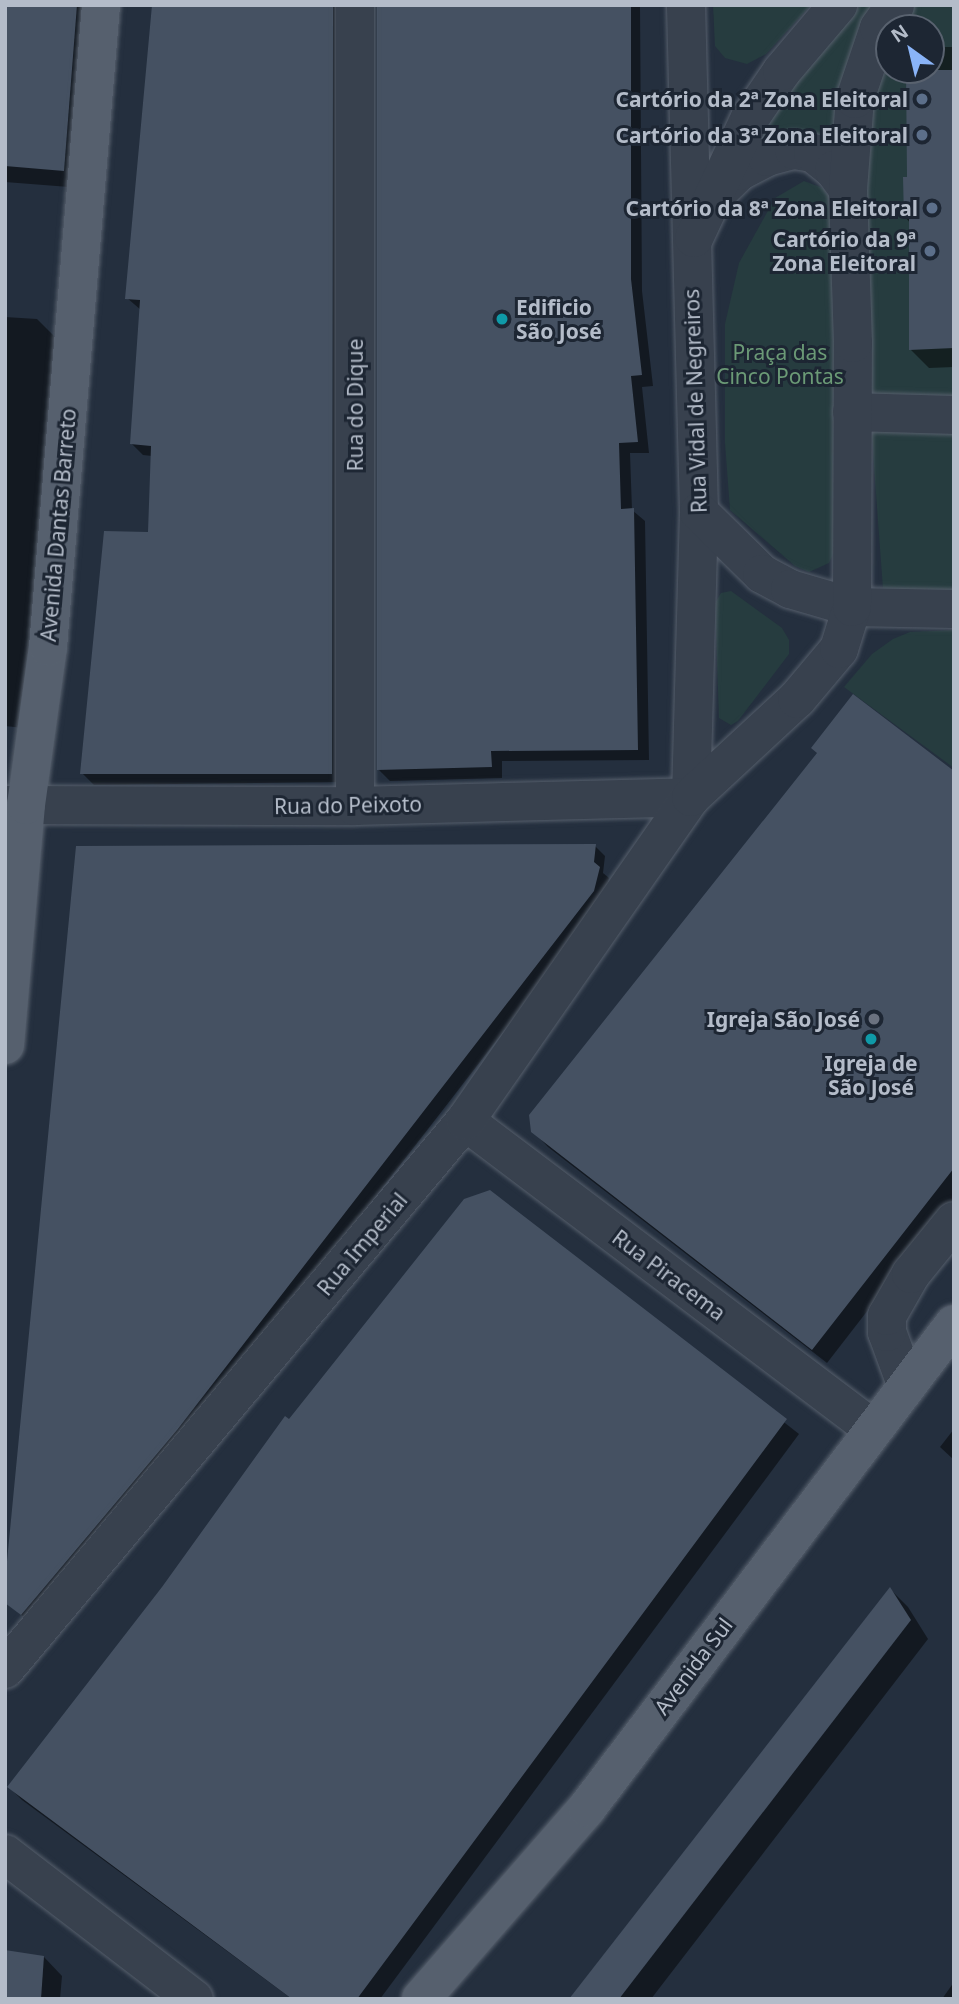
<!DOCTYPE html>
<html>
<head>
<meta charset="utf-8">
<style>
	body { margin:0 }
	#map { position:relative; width:959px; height:2004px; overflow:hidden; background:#242f3e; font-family:"Noto Sans",sans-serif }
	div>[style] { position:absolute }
	.green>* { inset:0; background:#263c3f }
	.shadow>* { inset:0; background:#0007 }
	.building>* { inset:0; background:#455162 }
	.roads { filter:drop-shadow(0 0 2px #565f6c) drop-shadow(0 0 2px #565f6c) }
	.minor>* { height:38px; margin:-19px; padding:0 19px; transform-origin:19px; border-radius:19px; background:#38414e }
	.major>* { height:38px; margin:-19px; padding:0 19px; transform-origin:19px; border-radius:19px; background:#56606e }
	.dots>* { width:19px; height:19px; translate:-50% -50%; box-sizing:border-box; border:4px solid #1d2633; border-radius:50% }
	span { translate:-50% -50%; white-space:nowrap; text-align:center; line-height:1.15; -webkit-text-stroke:6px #1d2633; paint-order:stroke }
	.poi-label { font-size:21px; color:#b4bcc9; font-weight:700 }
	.right { translate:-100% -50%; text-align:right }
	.left { translate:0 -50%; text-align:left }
	.park-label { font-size:21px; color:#6b9a76 }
	.street-label { font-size:21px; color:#b4bcc9 }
	.frame { position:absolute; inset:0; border:7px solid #b4bcc9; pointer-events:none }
	.north { position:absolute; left:875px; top:14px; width:70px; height:70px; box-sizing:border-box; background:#1d2633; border:2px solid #59626f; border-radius:50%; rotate:326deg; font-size:19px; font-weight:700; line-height:28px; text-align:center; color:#b4bcc9 }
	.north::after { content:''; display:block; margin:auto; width:24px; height:32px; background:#8ab4f8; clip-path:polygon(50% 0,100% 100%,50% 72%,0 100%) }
</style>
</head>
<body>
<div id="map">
	<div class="green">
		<i style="clip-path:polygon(713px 5px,811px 5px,766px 54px,747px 64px,725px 58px,715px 46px)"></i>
		<i style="clip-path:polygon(evenodd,861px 5px,954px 5px,954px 590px,883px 589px,866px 357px,862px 180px,739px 161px,786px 94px,861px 5px,889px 28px,931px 28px,931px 70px,889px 70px,889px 28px)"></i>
		<i style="clip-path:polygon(804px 181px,823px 188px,833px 203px,835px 252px,835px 550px,829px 563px,809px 572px,795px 566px,730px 510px,725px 443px,725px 324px,739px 263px,775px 198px)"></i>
		<i style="clip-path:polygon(731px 591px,782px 628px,789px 640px,789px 654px,738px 721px,731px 725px,719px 718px,715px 603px,721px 593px)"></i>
		<i style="clip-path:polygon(954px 630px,954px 768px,844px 687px,872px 654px,893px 639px,910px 632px)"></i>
	</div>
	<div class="shadow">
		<i style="clip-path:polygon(5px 5px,97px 5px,82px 188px,5px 182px)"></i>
		<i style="clip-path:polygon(153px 5px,347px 5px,344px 782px,94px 785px,82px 773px,149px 533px,152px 456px,143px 455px,131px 443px,141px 310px,127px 298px)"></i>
		<i style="clip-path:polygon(379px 5px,640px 5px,642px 291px,653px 386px,642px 387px,649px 453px,630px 453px,632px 510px,645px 521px,649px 760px,502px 761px,502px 778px,390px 781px,379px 770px)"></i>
		<i style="clip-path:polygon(931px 47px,954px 47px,954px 367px,929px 368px,911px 350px,911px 224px,906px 218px,909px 178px,908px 70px,931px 70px)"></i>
		<i style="clip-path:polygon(5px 317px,37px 319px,55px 337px,24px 728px,5px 726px)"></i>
		<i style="clip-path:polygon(954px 773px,954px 1199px,827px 1363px,548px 1147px,533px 1131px)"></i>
		<i style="clip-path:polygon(595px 846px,605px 856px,603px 873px,609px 878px,604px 902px,187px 1440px,32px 1624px,5px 1601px)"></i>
		<i style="clip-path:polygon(490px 1192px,799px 1434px,380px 1999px,292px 1999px,22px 1800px,9px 1787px)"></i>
		<i style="clip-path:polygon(954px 1429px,954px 1460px,940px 1447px)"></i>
		<i style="clip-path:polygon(890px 1589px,908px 1607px,928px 1639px,651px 1999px,571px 1999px)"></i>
		<i style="clip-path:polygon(44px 1957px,62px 1976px,60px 1999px,5px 1999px)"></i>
		<i style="clip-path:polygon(954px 1982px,954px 1999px,942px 1999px)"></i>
	</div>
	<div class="building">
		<i style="clip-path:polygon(5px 5px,77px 5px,64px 171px,5px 166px)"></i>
		<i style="clip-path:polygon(152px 5px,333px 5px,332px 774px,80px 774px,104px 531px,148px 532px,151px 446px,130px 444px,140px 300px,125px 299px)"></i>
		<i style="clip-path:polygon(377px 5px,631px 5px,631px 279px,642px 375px,631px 376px,638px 442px,619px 443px,621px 509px,634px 508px,638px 750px,491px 751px,492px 767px,377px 770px)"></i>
		<i style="clip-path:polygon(906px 70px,954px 70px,954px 348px,909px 350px,909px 219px,904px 219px,903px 177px,907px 177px)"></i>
		<i style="clip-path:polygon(853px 694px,954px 771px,954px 1168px,812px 1350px,531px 1132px,529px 1115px,817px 753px,811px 748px)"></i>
		<i style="clip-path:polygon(596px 844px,594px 862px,600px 867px,594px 891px,177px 1430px,21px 1615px,5px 1603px,5px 1582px,76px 846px)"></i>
		<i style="clip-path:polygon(490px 1190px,787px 1419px,357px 1999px,292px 1999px,7px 1787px,162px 1587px,285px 1416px,289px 1419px,464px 1199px)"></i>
		<i style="clip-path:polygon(890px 1587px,911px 1620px,619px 1999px,569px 1999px)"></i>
		<i style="clip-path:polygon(5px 1950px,44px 1956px,41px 1999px,5px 1999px)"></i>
	</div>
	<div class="roads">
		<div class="minor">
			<i style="left:686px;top:5px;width:507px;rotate:88.53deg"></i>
			<i style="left:699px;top:512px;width:285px;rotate:91.6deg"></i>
			<i style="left:718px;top:192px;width:30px;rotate:-44deg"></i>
			<i style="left:740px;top:171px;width:30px;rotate:-27deg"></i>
			<i style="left:767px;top:157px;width:28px;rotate:-15deg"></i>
			<i style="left:794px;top:150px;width:19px;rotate:9deg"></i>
			<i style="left:813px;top:153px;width:27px;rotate:39deg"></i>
			<i style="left:834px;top:170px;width:24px;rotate:54deg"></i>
			<i style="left:694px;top:238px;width:132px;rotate:-65deg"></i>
			<i style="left:750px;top:118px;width:57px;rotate:-55.8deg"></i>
			<i style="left:782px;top:71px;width:87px;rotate:-49.7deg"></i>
			<i style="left:852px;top:412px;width:102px;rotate:1.7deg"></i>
			<i style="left:699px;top:512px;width:88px;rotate:44.5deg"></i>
			<i style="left:762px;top:574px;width:32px;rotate:28deg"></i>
			<i style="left:790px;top:589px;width:65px;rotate:16.2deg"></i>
			<i style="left:852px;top:607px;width:102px;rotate:1.1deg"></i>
			<i style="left:5px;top:805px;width:350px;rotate:0.2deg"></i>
			<i style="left:355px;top:806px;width:336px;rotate:-1.5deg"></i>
			<i style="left:355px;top:806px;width:801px;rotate:-90deg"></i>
			<i style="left:465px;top:1121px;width:511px;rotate:37.05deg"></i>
			<i style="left:906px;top:1384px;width:55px;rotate:-110.1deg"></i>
			<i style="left:887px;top:1332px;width:16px;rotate:-90deg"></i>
			<i style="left:887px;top:1316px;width:48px;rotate:-60.3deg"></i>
			<i style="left:911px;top:1274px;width:68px;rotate:-50.9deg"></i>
			<i style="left:5px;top:1669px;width:715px;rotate:-49.99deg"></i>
			<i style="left:465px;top:1121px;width:395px;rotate:-55.1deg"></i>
			<i style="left:691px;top:797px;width:144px;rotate:-42.8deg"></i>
			<i style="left:797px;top:699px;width:65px;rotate:-50deg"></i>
			<i style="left:839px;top:649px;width:44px;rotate:-72.8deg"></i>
			<i style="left:852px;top:607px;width:264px;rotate:-89.8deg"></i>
			<i style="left:853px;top:343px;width:154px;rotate:-91.9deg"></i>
			<i style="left:848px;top:189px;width:90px;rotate:-85.6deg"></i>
			<i style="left:855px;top:99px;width:75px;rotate:-71.3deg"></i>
			<i style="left:879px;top:28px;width:28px;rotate:-55deg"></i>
			<i style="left:5px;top:1854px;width:238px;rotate:37.5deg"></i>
		</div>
		<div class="major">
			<i style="left:5px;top:1045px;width:241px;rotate:-85deg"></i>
			<i style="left:26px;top:805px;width:160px;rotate:-82.1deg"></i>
			<i style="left:48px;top:647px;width:644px;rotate:-85.28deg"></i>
			<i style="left:421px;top:1999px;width:253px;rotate:-49deg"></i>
			<i style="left:587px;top:1808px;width:607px;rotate:-52.83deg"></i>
		</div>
	</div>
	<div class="dots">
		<i style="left:922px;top:99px;background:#5c6f8a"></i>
		<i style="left:922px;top:135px;background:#5c6f8a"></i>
		<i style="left:932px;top:208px;background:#5c6f8a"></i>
		<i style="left:930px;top:251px;background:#5c6f8a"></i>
		<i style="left:502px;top:319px;background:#0f9aa8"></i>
		<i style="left:874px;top:1019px;background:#6b7280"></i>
		<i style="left:871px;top:1039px;background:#0f9aa8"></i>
	</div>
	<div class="poi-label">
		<span class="right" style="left:908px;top:99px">Cartório da 2ª Zona Eleitoral</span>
		<span class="right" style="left:908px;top:135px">Cartório da 3ª Zona Eleitoral</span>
		<span class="right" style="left:918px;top:208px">Cartório da 8ª Zona Eleitoral</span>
		<span class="right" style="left:916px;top:251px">Cartório da 9ª<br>Zona Eleitoral</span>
		<span class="left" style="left:516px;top:319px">Edificio<br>São José</span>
		<span class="right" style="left:860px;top:1019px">Igreja São José</span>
		<span style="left:871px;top:1075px">Igreja de<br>São José</span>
	</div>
	<div class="park-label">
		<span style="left:780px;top:364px">Praça das<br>Cinco Pontas</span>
	</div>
	<div class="street-label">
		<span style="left:695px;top:401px;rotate:-92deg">Rua Vidal de Negreiros</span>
		<span style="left:355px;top:405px;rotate:-90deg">Rua do Dique</span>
		<span style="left:58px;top:525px;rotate:-85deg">Avenida Dantas Barreto</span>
		<span style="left:348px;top:805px;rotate:-1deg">Rua do Peixoto</span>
		<span style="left:362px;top:1244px;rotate:-50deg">Rua Imperial</span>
		<span style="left:669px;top:1275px;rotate:37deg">Rua Piracema</span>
		<span style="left:693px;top:1666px;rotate:-53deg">Avenida Sul</span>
	</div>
	<div class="frame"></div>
	<div class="north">N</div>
</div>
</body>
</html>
